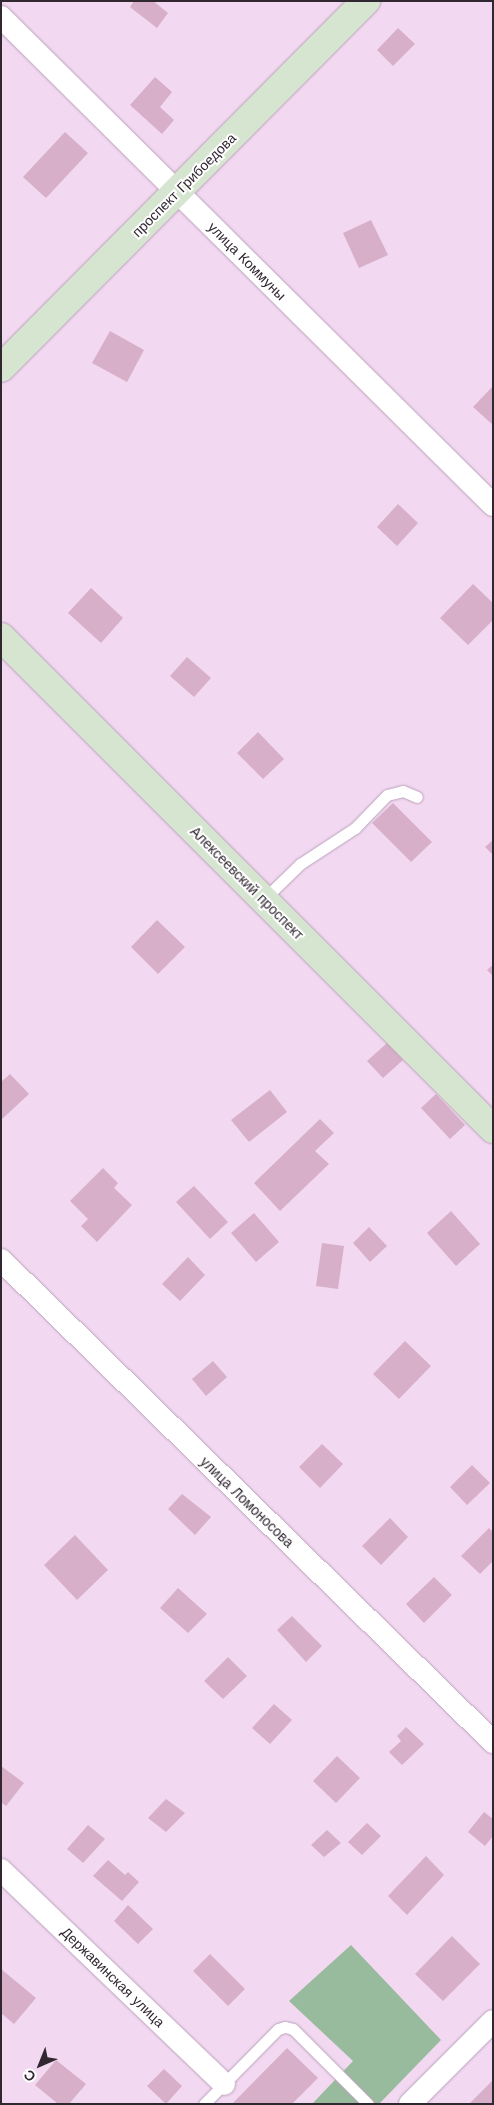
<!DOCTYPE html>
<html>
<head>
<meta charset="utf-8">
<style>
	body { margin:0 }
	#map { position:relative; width:494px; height:2105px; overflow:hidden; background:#f2d8f1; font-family:"Work Sans",sans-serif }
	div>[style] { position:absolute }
	.forest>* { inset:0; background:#99bb9d }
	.building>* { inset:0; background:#d7afc8 }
	.roads { filter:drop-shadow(0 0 1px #bba2ba) drop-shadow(0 0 1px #bba2ba) }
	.lane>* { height:11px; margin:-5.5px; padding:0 5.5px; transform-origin:5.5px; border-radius:5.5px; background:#fff }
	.street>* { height:22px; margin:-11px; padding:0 11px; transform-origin:11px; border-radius:11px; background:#fff }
	.secondary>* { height:28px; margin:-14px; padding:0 14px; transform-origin:14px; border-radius:14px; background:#d6e5d0 }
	span { translate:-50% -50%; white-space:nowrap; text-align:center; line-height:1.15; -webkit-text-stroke:4px #fff; paint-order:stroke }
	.street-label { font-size:14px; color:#302730 }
	.frame { position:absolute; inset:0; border:2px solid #302730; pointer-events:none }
	.north { position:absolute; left:15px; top:2040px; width:50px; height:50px; -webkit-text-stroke:4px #fff; paint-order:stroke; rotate:224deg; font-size:14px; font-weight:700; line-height:20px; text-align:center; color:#302730 }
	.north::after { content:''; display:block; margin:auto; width:18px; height:22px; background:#302730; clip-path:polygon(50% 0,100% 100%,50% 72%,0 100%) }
</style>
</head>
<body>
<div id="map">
	<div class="forest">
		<i style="clip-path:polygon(351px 1945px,441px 2040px,379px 2104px,312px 2104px,353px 2061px,289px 2001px)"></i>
	</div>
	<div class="building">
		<i style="clip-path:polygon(134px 1px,153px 1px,168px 13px,157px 28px,130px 7px)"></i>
		<i style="clip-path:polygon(398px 28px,415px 44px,393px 66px,377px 50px)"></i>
		<i style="clip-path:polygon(155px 77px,172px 92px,160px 107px,174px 120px,162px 134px,130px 105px)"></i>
		<i style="clip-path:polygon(65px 132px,88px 153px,46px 198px,23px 177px)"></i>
		<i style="clip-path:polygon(371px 220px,388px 255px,359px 268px,343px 233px)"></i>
		<i style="clip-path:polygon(110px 331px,144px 350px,127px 382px,92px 363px)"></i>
		<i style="clip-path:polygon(493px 386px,493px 425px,473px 407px)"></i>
		<i style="clip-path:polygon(398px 504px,418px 523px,397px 546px,377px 527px)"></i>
		<i style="clip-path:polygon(473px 584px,493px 603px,493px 620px,468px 645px,440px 618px)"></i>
		<i style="clip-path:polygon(91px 588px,123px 618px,101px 643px,68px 613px)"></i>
		<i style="clip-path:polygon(187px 657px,211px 678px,194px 697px,170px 676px)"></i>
		<i style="clip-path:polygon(258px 732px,284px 759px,263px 779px,237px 753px)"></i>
		<i style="clip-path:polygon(393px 803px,432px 842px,411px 862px,372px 823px)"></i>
		<i style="clip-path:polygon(493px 840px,493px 855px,485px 847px)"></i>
		<i style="clip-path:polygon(157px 920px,185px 947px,158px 974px,131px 947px)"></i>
		<i style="clip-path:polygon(493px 965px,493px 976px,487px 970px)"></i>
		<i style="clip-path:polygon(387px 1043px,403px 1060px,383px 1078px,367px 1061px)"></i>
		<i style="clip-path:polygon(10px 1074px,29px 1094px,1px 1120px,1px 1082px)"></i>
		<i style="clip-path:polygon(270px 1090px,287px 1112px,249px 1142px,231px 1120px)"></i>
		<i style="clip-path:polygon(436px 1094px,465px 1125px,450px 1139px,421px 1108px)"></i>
		<i style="clip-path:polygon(320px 1119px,334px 1133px,315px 1151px,329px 1164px,280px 1211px,254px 1183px)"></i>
		<i style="clip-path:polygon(103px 1168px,118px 1183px,114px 1188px,132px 1205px,97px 1242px,81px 1226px,88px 1219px,70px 1201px)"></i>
		<i style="clip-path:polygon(194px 1186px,228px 1222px,210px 1239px,176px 1202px)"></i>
		<i style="clip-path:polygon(451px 1211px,480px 1244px,456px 1266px,427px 1233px)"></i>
		<i style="clip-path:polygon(254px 1213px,279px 1242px,256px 1262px,231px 1233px)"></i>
		<i style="clip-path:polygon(369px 1227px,387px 1246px,370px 1262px,353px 1243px)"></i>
		<i style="clip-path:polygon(322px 1243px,344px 1246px,338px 1289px,316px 1286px)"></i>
		<i style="clip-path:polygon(188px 1257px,205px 1275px,180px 1301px,162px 1284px)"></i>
		<i style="clip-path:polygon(405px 1341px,431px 1366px,399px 1399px,373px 1374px)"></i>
		<i style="clip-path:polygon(213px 1361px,227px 1377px,206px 1396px,192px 1379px)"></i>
		<i style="clip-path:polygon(322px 1444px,343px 1464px,320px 1488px,299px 1467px)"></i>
		<i style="clip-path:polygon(472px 1465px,490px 1483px,467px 1505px,450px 1487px)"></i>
		<i style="clip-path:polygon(182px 1494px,211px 1517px,195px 1535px,168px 1509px)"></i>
		<i style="clip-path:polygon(390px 1518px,408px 1537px,381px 1565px,362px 1546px)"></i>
		<i style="clip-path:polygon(489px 1528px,493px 1532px,493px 1561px,480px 1574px,461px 1556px)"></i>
		<i style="clip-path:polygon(75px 1535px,108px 1570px,77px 1600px,44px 1565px)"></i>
		<i style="clip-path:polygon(434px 1577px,452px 1595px,424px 1623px,406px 1604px)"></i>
		<i style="clip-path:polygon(178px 1588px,207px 1614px,188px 1633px,160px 1608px)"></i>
		<i style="clip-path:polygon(292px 1616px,322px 1646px,306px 1662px,277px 1630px)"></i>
		<i style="clip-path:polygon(228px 1657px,247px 1676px,223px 1699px,204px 1681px)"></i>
		<i style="clip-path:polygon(274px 1704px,292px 1720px,270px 1744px,252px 1728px)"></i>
		<i style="clip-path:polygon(406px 1727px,424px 1744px,402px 1765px,389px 1752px,401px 1741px,397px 1736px)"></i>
		<i style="clip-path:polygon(337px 1756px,360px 1778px,336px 1803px,313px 1781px)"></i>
		<i style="clip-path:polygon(1px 1766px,24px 1783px,6px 1806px,1px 1802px)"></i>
		<i style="clip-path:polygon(166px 1799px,185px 1813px,166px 1832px,148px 1818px)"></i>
		<i style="clip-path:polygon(484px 1812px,493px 1819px,493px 1836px,485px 1846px,468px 1832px)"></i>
		<i style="clip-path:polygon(367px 1823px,381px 1836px,362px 1855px,348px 1842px)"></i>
		<i style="clip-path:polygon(88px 1825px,105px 1839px,83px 1863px,67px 1849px)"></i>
		<i style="clip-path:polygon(327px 1830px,341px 1843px,324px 1857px,311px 1845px)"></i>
		<i style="clip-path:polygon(426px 1856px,444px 1875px,407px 1915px,388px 1896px)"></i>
		<i style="clip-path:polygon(108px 1860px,125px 1875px,128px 1872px,139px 1882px,122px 1901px,93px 1876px)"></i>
		<i style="clip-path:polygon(128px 1905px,153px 1929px,138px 1944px,114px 1921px)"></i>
		<i style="clip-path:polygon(452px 1936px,480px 1964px,443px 2001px,415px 1974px)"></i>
		<i style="clip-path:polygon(210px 1954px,245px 1989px,228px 2006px,193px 1971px)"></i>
		<i style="clip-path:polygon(1px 1969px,36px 1998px,14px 2024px,1px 2013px)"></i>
		<i style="clip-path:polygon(287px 2048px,318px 2078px,292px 2104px,232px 2104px)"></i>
		<i style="clip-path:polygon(56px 2060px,86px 2084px,69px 2104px,58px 2104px,35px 2085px)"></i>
		<i style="clip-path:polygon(164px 2069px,182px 2086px,166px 2104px,147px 2086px)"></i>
		<i style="clip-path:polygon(493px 2080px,493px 2104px,469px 2104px)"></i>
	</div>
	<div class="roads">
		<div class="lane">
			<i style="left:263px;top:900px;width:52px;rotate:-44.2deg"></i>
			<i style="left:300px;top:864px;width:66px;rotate:-33.2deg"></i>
			<i style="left:355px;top:828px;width:46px;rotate:-45.9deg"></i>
			<i style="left:387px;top:795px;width:16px;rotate:-14deg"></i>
			<i style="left:403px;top:791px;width:15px;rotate:23deg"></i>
			<i style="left:204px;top:2104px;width:105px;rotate:-45.4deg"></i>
			<i style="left:278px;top:2029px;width:7px;rotate:-16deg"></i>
			<i style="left:285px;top:2027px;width:8px;rotate:14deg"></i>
			<i style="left:293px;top:2029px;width:106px;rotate:45deg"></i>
		</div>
		<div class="street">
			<i style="left:1px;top:17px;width:693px;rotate:44.77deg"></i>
			<i style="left:1px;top:1260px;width:689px;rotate:44.41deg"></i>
			<i style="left:1px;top:1870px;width:309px;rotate:43.8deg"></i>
			<i style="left:410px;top:2104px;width:117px;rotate:-45deg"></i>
		</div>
		<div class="secondary">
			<i style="left:1px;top:368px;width:518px;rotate:-45.16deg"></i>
			<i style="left:1px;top:637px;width:696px;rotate:45deg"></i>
		</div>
	</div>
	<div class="street-label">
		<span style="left:184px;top:185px;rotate:-45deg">проспект Грибоедова</span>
		<span style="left:247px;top:261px;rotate:45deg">улица Коммуны</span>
		<span style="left:247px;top:883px;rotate:45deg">Алексеевский проспект</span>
		<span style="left:247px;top:1502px;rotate:44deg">улица Ломоносова</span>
		<span style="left:113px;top:1977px;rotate:44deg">Державинская улица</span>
	</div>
	<div class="frame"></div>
	<div class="north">С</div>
</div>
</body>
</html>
